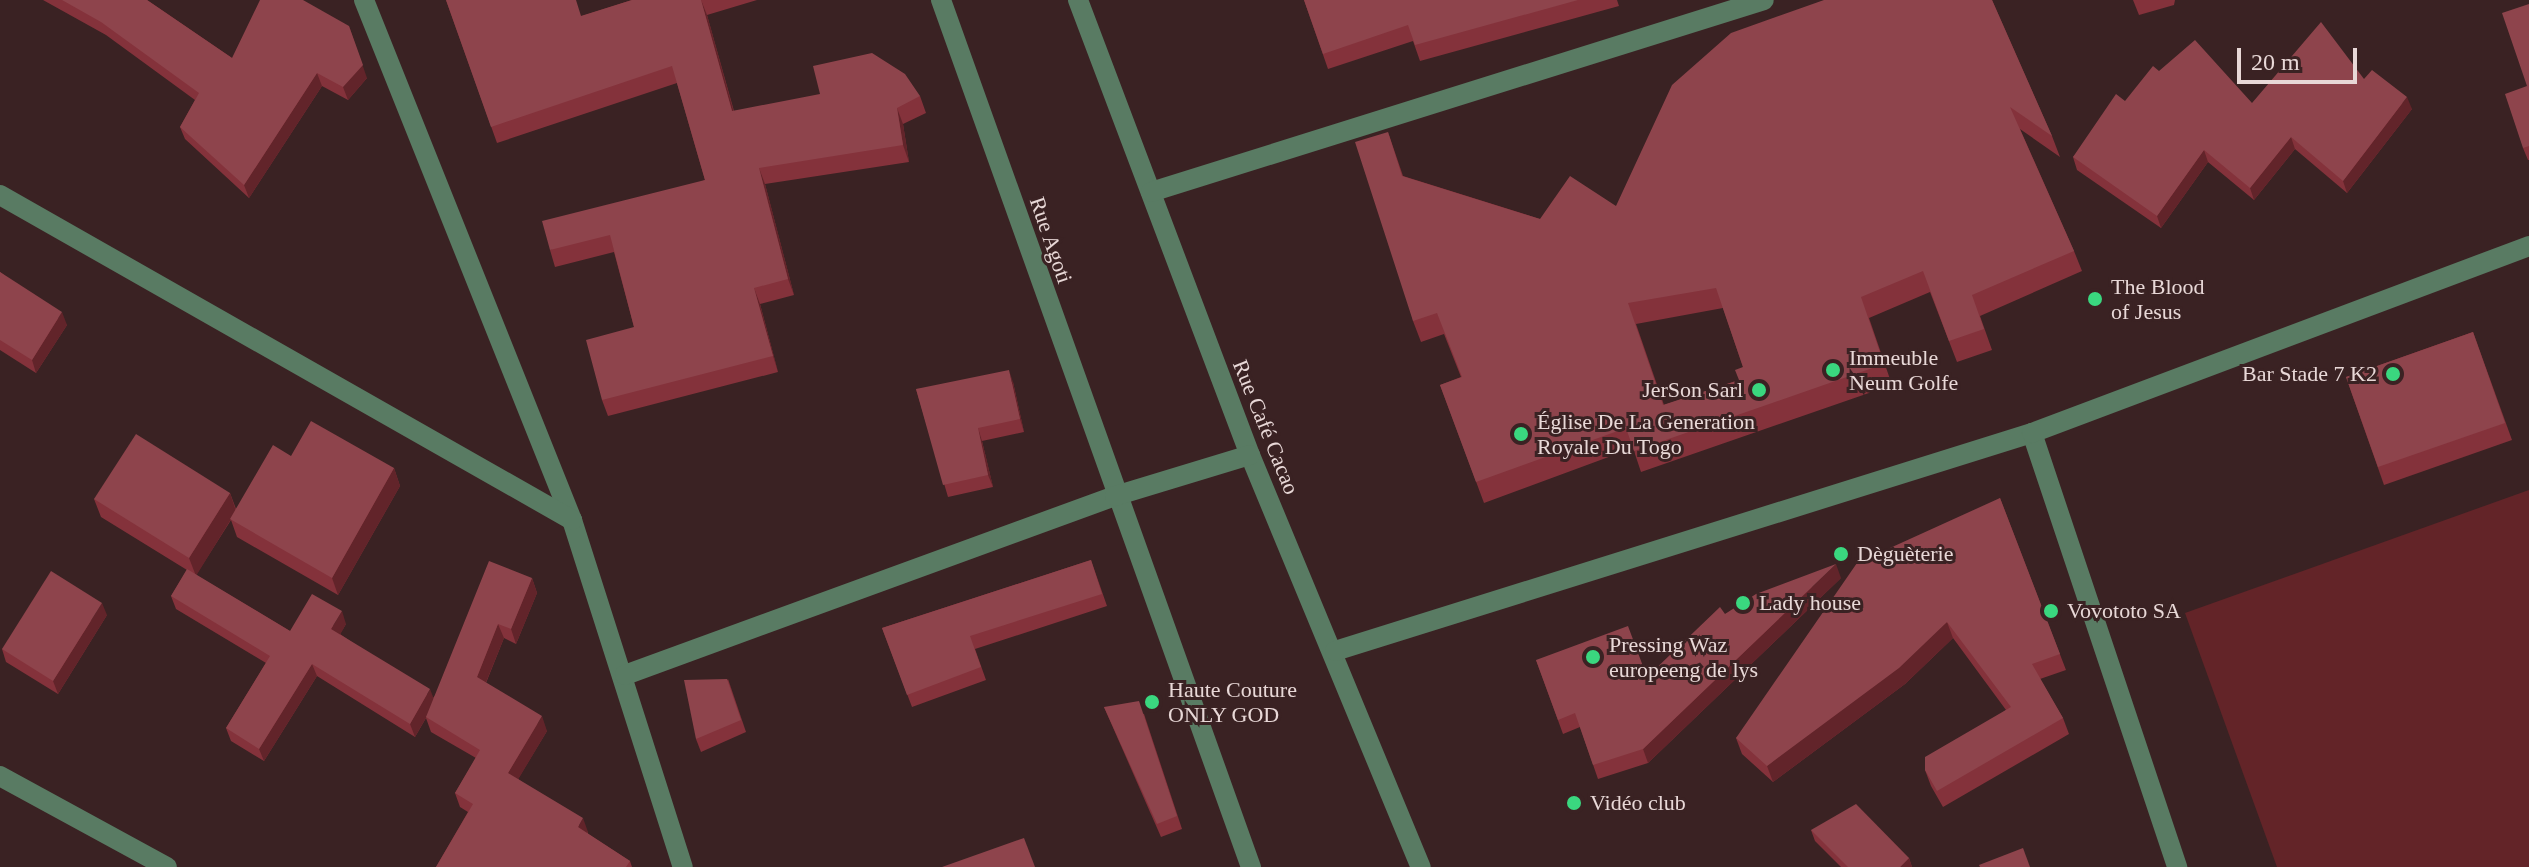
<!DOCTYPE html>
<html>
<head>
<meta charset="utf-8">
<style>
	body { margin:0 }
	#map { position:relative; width:2529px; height:867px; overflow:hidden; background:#3a2223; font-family:"Times New Roman",serif }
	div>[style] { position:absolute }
	.green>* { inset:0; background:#632428 }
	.minor>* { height:20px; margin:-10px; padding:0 10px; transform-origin:10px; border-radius:10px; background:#597b63 }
	.wall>* { inset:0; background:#84323b }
	.shaded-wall>* { inset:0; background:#62242a }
	.building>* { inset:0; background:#8e444c }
	.dots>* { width:22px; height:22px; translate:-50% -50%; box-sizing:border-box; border:4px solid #3a2223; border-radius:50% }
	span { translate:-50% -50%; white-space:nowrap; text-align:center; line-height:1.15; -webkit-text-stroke:6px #3a2223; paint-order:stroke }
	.street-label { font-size:22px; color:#e8d8d7 }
	.poi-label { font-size:22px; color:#e8d8d7 }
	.left { translate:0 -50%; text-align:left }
	.right { translate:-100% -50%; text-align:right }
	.scale { position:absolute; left:2237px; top:48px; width:120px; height:36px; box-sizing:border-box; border:4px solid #e8d8d7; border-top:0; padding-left:10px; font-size:24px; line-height:28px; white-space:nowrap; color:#e8d8d7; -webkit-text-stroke:6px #3a2223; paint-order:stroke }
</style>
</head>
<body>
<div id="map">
	<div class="green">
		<i style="clip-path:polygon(2529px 490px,2529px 867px,2277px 867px,2185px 613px)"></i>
	</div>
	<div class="minor">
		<i style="left:364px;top:0;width:560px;rotate:68.2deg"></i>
		<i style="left:572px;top:520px;width:364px;rotate:72.3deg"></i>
		<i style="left:941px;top:0;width:921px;rotate:70.33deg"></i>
		<i style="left:1078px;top:0;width:486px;rotate:69.3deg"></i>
		<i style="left:1250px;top:455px;width:446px;rotate:67.5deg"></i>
		<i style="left:1151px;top:192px;width:642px;rotate:-17.39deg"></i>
		<i style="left:0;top:195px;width:658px;rotate:29.6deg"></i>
		<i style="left:2032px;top:433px;width:458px;rotate:71.5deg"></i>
		<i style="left:1335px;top:651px;width:730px;rotate:-17.37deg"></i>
		<i style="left:2032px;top:433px;width:531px;rotate:-20.62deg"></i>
		<i style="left:625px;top:675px;width:522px;rotate:-20.07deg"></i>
		<i style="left:1115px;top:496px;width:141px;rotate:-16.9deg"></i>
		<i style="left:0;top:776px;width:190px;rotate:28.6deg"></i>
	</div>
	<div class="wall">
		<i style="clip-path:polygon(43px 0,147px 0,232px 58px,367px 78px,348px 100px,322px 86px,249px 198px,185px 139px,180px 127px,195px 100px,106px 35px)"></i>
		<i style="clip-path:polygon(446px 0,582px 16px,632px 0,757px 0,707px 15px,734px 111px,920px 96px,926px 113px,903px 124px,909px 162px,765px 184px,794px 295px,760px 304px,778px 372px,608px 416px,602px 400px,634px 327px,614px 252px,555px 267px,550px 250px,705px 180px,677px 83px,497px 143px)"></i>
		<i style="clip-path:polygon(1304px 0,1617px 0,1619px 6px,1420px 61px,1413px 41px,1328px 69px)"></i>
		<i style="clip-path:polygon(evenodd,1992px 0,2052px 136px,2060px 157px,2020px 129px,2074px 251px,2082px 271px,1980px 316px,1992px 350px,1957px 362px,1930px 292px,1869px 318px,1892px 385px,1641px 472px,1633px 448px,1484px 503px,1440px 385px,1461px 377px,1444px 334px,1421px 342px,1413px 321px,1388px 132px,1403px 176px,1540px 219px,1616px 206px,1992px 0,1723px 308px,1743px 367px,1739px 380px,1664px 405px,1636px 324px,1723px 308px)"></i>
		<i style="clip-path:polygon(2133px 0,2175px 0,2174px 5px,2139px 15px)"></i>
		<i style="clip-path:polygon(2529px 4px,2529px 160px,2528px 160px,2523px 148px,2527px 86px)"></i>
		<i style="clip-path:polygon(2364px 79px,2412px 109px,2347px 193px,2295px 149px,2254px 200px,2208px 162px,2161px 228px,2077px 170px,2073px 157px,2125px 101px,2252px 103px)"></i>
		<i style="clip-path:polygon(0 272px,67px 325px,36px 373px,0 350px)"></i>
		<i style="clip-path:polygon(2473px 332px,2512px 440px,2384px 485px,2346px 377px)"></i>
		<i style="clip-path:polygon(1013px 382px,1024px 432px,982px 441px,993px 487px,948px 497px,916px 389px)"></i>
		<i style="clip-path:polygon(291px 456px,394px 468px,400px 486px,338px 595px,237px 537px,231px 520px,196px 575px,290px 631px,346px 624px,340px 634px,433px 698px,532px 578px,537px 593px,516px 644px,504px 638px,486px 683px,547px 731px,518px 779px,588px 832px,588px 834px,630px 861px,632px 867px,436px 867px,468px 812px,460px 807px,455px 793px,476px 758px,431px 732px,426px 718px,415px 737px,317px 676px,264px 761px,231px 741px,226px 728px,266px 663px,176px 609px,171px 596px,187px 570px,101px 517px,94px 499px,230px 493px,236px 509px)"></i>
		<i style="clip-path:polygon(2000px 498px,2066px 670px,2040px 679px,2063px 718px,2069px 734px,1943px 807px,1931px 786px,1925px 770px,2006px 710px,1953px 638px,1905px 684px,1773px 782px,1742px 754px,1736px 738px)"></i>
		<i style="clip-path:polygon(1091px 560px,1107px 606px,975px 649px,986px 680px,912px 707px,882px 628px)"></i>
		<i style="clip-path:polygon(1841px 578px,1648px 763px,1598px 779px,1580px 727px,1563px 734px,1536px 660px,1647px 677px,1725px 614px)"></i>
		<i style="clip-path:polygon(107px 615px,58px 694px,6px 662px,2px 649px)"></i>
		<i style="clip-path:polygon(728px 679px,746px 732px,701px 752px,696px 739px)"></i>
		<i style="clip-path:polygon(1104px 707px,1144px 714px,1182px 829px,1161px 837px)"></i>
		<i style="clip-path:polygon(1811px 830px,1909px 858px,1912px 867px,1841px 867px,1815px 841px)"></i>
	</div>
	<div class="shaded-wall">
		<i style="clip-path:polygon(701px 0,707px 15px,738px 127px,732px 111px)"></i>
		<i style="clip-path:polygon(349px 26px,367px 78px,348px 100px,343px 87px)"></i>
		<i style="clip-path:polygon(317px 73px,322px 86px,249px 198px,244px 185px)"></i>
		<i style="clip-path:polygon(2407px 97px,2412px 109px,2347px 193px,2343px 181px)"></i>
		<i style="clip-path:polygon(897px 108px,903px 124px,909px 162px,903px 145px)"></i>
		<i style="clip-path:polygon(2291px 137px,2295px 149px,2254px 200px,2250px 188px)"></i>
		<i style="clip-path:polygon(2204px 150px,2208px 162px,2161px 228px,2157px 216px)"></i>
		<i style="clip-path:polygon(759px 168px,765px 184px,794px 295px,788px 279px)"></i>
		<i style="clip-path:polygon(754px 288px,760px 304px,778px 372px,773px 356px)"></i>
		<i style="clip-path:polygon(62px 312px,67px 325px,36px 373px,32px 360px)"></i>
		<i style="clip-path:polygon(1009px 370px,1013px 382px,1024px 432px,1020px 419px)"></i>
		<i style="clip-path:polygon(978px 428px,982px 441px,993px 487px,988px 475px)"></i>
		<i style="clip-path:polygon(394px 468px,400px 486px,338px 595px,332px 578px)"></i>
		<i style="clip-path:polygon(230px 493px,236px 511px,196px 576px,189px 558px)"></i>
		<i style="clip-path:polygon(1836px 564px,1841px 578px,1648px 763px,1643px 749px)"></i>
		<i style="clip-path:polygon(532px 578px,537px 593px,516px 644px,511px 629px)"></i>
		<i style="clip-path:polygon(102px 603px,107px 615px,58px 694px,53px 681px)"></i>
		<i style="clip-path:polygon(342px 611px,346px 624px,336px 642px,331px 629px)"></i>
		<i style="clip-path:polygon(1947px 622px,1953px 638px,1905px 684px,1773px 782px,1767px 766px)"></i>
		<i style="clip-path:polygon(498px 624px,504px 638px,482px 692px,477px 677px)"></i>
		<i style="clip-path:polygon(312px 664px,317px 676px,264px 761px,259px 749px)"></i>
		<i style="clip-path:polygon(430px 689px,435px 702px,415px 737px,410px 724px)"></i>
		<i style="clip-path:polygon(542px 716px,547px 731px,513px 788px,508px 773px)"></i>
		<i style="clip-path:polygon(583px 818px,588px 832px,583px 841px,578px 827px)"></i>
		<i style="clip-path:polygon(1909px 858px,1912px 867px,1900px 867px)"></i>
	</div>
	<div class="building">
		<i style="clip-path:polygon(62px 0,147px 0,232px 58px,260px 0,303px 0,349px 26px,363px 65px,343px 87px,317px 73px,244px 185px,180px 127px,199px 93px,101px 22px)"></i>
		<i style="clip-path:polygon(446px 0,576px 0,581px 16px,632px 0,701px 0,732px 111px,820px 94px,813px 66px,872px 53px,905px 74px,920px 96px,897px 108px,903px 145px,759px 168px,788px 279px,754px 288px,773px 356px,602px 400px,586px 340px,634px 327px,610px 235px,550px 250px,542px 221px,705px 180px,672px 66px,491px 127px)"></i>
		<i style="clip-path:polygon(1304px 0,1578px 0,1415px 45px,1408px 25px,1323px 54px)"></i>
		<i style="clip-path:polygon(evenodd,1824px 0,1992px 0,2052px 136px,2010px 107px,2074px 251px,1972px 295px,1984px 329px,1949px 341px,1923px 271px,1861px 297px,1884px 364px,1634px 451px,1626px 428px,1476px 482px,1440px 385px,1462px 377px,1437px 313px,1413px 321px,1355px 142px,1388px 132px,1402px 176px,1540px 219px,1570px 176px,1616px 206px,1672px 85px,1731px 33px,1824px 0,1716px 288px,1743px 367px,1735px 370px,1739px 380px,1663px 405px,1628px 303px,1716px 288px)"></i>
		<i style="clip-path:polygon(2529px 4px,2529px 146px,2523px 148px,2505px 94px,2527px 86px,2502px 13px)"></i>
		<i style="clip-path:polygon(2321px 22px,2364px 79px,2372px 70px,2407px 97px,2343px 181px,2291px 137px,2250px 188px,2204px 150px,2157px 216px,2073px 157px,2116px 94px,2125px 101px,2153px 66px,2159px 71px,2195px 40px,2252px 103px)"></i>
		<i style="clip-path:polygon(0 272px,62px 312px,32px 360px,0 340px)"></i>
		<i style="clip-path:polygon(2473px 332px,2505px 423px,2378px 467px,2346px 377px)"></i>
		<i style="clip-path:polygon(1009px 370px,1020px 419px,978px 428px,988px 475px,943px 485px,916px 389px)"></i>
		<i style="clip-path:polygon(311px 421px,394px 468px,332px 578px,230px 519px,273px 445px,291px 456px)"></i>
		<i style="clip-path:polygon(136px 434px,230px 493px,189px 558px,94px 499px)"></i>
		<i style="clip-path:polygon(2000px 498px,2060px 654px,2032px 664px,2063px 718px,1937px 791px,1925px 770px,1925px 757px,2011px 707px,1947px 622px,1899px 668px,1767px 766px,1736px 738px,1857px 563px)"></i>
		<i style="clip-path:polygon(1091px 560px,1102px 594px,970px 636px,981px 667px,907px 695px,882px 628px)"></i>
		<i style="clip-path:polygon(489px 561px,532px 578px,511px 629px,498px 624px,477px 677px,542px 716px,508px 773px,583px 818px,578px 827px,630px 861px,626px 867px,436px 867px,473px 804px,455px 793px,480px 750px,426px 717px)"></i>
		<i style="clip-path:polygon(1836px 564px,1643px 749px,1593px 765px,1575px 713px,1558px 720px,1536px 660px,1628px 626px,1647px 677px,1720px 607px,1725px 614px,1756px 594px)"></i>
		<i style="clip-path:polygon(187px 569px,290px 631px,312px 594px,342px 611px,331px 629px,430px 689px,410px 724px,312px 664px,259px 749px,226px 728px,270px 656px,171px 596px)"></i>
		<i style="clip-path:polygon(51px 571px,102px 603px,53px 681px,2px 649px)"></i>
		<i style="clip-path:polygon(727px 679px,741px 720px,696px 739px,684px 680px)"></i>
		<i style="clip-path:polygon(1139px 701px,1177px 816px,1157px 824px,1104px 707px)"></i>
		<i style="clip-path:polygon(1856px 804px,1909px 858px,1900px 867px,1848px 867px,1811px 830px)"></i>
		<i style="clip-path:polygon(1024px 838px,1035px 867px,942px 867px)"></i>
		<i style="clip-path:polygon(2023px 848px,2030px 867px,1980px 867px,1979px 865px)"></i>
	</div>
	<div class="dots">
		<i style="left:2095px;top:299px;background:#3ad77f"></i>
		<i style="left:1833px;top:370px;background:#3ad77f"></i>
		<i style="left:2393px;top:374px;background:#3ad77f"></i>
		<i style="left:1759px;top:390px;background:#3ad77f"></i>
		<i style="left:1521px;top:434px;background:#3ad77f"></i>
		<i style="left:1841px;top:554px;background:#3ad77f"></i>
		<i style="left:1743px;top:603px;background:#3ad77f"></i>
		<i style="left:2051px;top:611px;background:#3ad77f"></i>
		<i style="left:1593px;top:657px;background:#3ad77f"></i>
		<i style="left:1152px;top:702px;background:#3ad77f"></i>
		<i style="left:1574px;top:803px;background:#3ad77f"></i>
	</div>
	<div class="street-label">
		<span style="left:1051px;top:240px;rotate:71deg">Rue Agoti</span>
		<span style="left:1266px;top:427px;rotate:68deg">Rue Café Cacao</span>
	</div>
	<div class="poi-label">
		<span class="left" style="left:2111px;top:299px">The Blood<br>of Jesus</span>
		<span class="left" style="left:1849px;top:370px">Immeuble<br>Neum Golfe</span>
		<span class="right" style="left:2377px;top:374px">Bar Stade 7 K2</span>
		<span class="right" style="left:1743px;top:390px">JerSon Sarl</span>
		<span class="left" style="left:1537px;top:434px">Église De La Generation<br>Royale Du Togo</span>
		<span class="left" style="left:1857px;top:554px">Dèguèterie</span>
		<span class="left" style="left:1759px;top:603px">Lady house</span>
		<span class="left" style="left:2067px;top:611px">Vovototo SA</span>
		<span class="left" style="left:1609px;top:657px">Pressing Waz<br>europeeng de lys</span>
		<span class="left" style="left:1168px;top:702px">Haute Couture<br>ONLY GOD</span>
		<span class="left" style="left:1590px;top:803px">Vidéo club</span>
	</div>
	<div class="scale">20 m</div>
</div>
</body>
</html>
